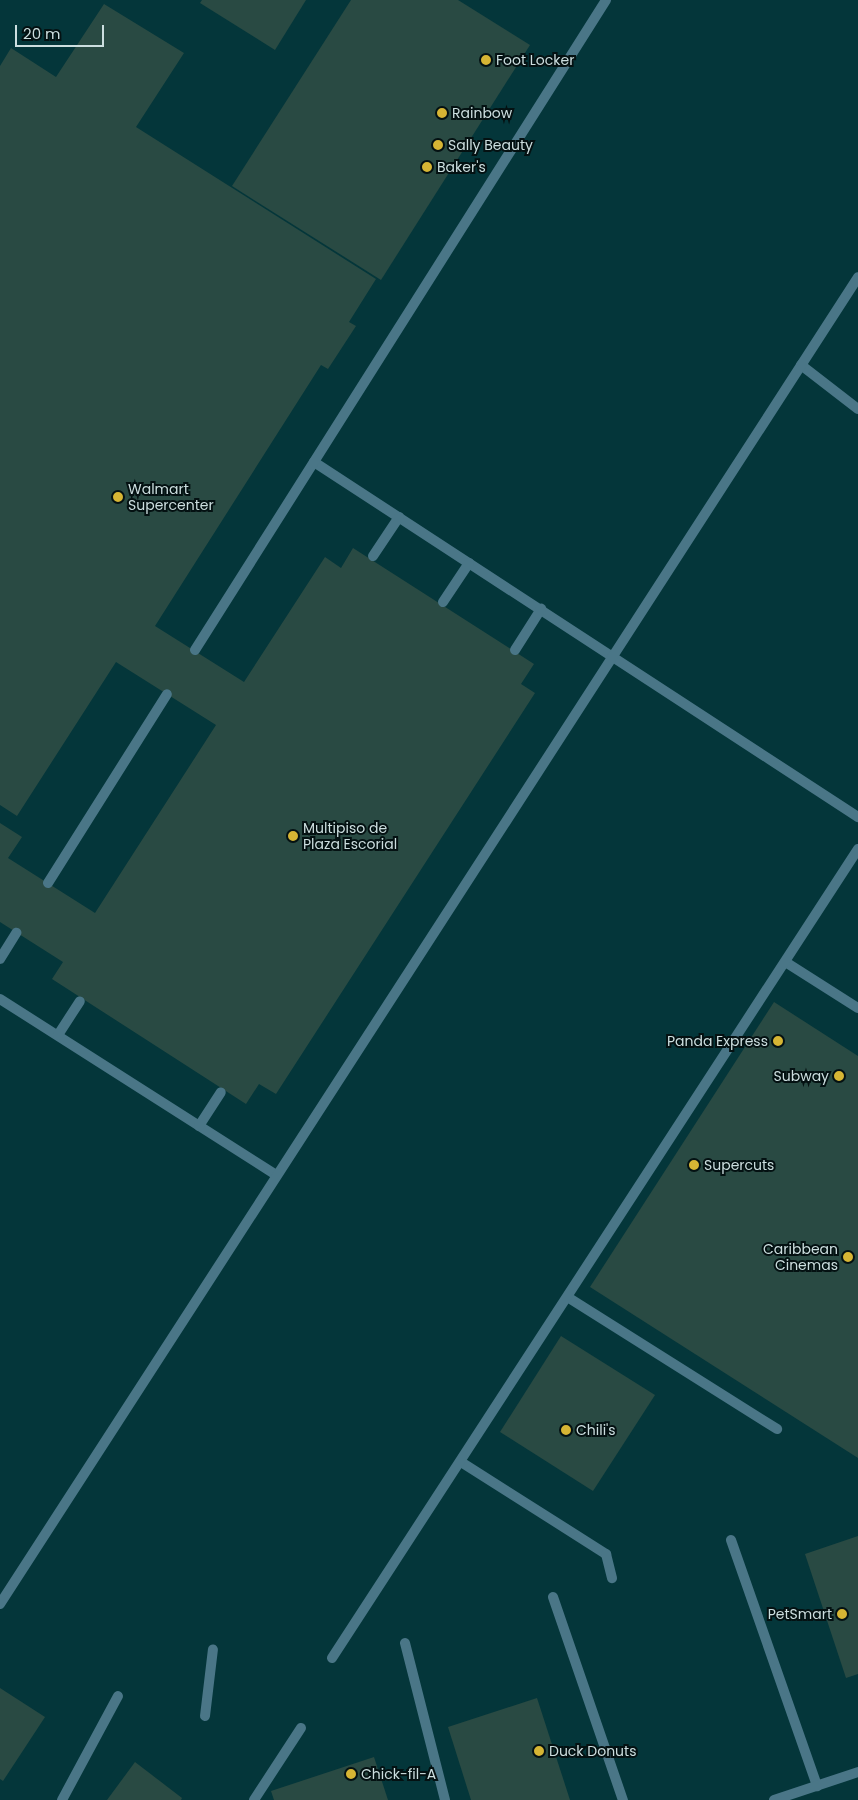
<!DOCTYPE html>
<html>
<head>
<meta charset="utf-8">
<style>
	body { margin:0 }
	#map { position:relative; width:858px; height:1800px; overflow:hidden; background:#072b2e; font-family:Poppins,sans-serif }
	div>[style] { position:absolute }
	.built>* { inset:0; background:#04363a }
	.building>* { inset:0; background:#294a43 }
	.service>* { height:10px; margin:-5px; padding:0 5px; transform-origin:5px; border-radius:5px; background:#4a7687 }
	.dots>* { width:14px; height:14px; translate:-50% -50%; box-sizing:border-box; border:2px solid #041112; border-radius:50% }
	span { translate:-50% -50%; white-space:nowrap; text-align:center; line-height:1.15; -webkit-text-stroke:4px #041112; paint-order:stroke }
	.poi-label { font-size:14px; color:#ccdedf }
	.left { translate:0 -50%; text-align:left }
	.right { translate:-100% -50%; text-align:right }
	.scale { position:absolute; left:15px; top:25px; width:89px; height:22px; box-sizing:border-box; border:2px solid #ccdedf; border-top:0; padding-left:6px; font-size:15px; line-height:18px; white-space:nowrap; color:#ccdedf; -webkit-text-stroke:4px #041112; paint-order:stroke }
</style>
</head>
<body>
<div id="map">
	<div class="built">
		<i style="clip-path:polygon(0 0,858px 0,858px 1800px,0 1800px)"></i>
	</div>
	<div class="building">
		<i style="clip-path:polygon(202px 0,306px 0,275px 50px,200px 3px)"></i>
		<i style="clip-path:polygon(351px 0,458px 0,530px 45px,381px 280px,232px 186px)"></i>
		<i style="clip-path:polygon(104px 4px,184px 53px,136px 127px,376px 279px,349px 322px,356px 326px,328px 369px,321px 365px,155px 626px,244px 682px,325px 557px,341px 568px,353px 548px,534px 664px,521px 684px,535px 693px,276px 1094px,259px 1084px,246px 1104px,52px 979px,63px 962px,0 922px,0 823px,22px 837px,8px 858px,95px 913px,216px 725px,116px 662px,17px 816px,0 805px,0 66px,11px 48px,56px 77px)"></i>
		<i style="clip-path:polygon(774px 1002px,858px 1056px,858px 1458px,590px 1287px)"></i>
		<i style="clip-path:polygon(561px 1336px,655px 1395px,593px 1491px,500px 1432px)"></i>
		<i style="clip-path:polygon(858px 1536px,858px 1674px,846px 1678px,805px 1554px)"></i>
		<i style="clip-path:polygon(0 1688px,45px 1717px,3px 1781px,0 1779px)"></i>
		<i style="clip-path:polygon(537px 1698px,570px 1800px,471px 1800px,448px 1727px)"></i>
		<i style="clip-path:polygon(374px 1757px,388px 1800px,274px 1800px,271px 1791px)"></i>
		<i style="clip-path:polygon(135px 1762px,182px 1798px,181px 1800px,107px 1800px)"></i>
	</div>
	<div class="service">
		<i style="left:801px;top:365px;width:72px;rotate:37.7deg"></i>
		<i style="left:314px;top:462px;width:650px;rotate:33.13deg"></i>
		<i style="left:373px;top:556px;width:47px;rotate:-56.3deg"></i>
		<i style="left:443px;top:602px;width:47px;rotate:-56.3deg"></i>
		<i style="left:195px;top:650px;width:769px;rotate:-57.69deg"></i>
		<i style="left:515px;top:650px;width:49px;rotate:-57.6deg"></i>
		<i style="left:48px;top:883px;width:223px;rotate:-57.8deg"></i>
		<i style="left:0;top:959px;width:31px;rotate:-58deg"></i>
		<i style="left:787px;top:963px;width:84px;rotate:32.4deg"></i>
		<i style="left:0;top:999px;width:327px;rotate:32.5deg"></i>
		<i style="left:58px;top:1035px;width:40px;rotate:-57.1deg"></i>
		<i style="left:199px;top:1126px;width:40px;rotate:-57.1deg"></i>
		<i style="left:569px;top:1298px;width:246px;rotate:32.2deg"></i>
		<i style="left:461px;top:1462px;width:172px;rotate:32.4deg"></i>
		<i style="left:606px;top:1554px;width:25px;rotate:76deg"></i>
		<i style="left:731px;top:1540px;width:261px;rotate:70.7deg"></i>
		<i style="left:553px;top:1597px;width:215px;rotate:71deg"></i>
		<i style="left:0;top:1604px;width:1580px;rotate:-57.11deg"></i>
		<i style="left:405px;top:1643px;width:162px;rotate:75.7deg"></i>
		<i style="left:332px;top:1658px;width:965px;rotate:-56.97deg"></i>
		<i style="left:205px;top:1716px;width:67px;rotate:-83.2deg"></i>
		<i style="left:62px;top:1800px;width:118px;rotate:-61.7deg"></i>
		<i style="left:254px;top:1800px;width:86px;rotate:-56.9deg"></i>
		<i style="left:774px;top:1800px;width:89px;rotate:-18.4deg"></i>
	</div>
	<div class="dots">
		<i style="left:486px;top:60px;background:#d6b534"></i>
		<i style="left:442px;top:113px;background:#d6b534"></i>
		<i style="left:438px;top:145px;background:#d6b534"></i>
		<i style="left:427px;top:167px;background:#d6b534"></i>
		<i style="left:118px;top:497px;background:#d6b534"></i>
		<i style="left:293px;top:836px;background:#d6b534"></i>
		<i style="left:778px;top:1041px;background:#d6b534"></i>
		<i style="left:839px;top:1076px;background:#d6b534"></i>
		<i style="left:694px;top:1165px;background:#d6b534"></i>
		<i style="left:848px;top:1257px;background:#d6b534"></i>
		<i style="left:566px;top:1430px;background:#d6b534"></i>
		<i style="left:842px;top:1614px;background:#d6b534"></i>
		<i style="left:539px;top:1751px;background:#d6b534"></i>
		<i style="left:351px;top:1774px;background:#d6b534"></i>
	</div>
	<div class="poi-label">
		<span class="left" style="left:496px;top:60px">Foot Locker</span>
		<span class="left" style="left:452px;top:113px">Rainbow</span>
		<span class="left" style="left:448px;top:145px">Sally Beauty</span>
		<span class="left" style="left:437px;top:167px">Baker's</span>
		<span class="left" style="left:128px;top:497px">Walmart<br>Supercenter</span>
		<span class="left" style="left:303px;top:836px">Multipiso de<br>Plaza Escorial</span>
		<span class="right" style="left:768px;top:1041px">Panda Express</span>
		<span class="right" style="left:829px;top:1076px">Subway</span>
		<span class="left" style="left:704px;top:1165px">Supercuts</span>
		<span class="right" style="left:838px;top:1257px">Caribbean<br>Cinemas</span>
		<span class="left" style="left:576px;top:1430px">Chili's</span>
		<span class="right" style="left:832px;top:1614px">PetSmart</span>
		<span class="left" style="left:549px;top:1751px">Duck Donuts</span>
		<span class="left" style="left:361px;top:1774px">Chick-fil-A</span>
	</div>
	<div class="scale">20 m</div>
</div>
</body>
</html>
